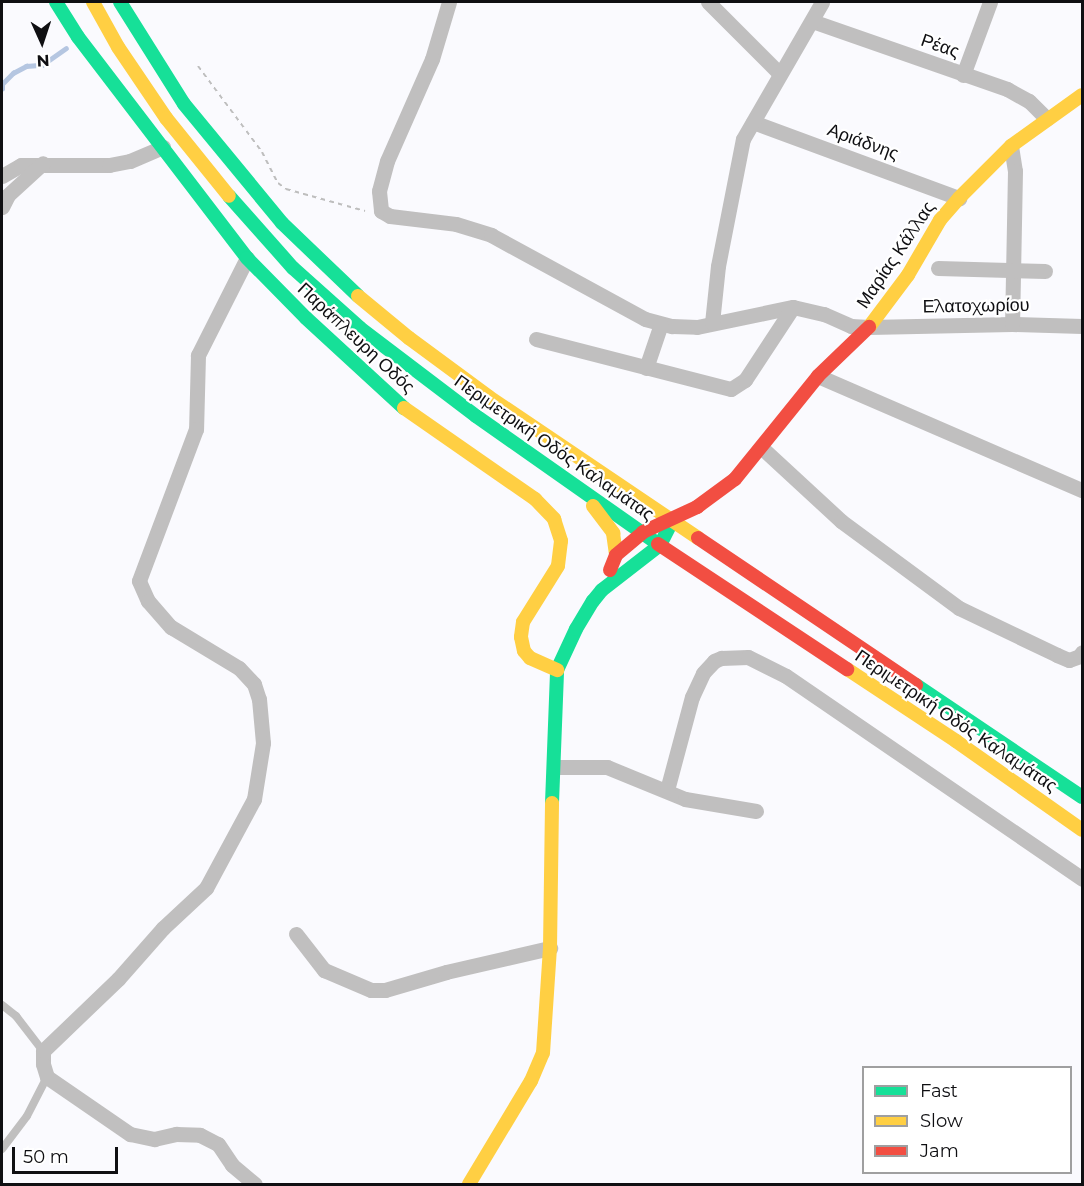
<!DOCTYPE html>
<html>
<head>
<meta charset="utf-8">
<style>
	body { margin:0 }
	#map { position:relative; width:1084px; height:1186px; overflow:hidden; background:#fafafe; font-family:Montserrat,sans-serif }
	div>[style] { position:absolute }
	.stream>* { height:4.5px; margin:-2.25px; padding:0 2.25px; transform-origin:2.25px; border-radius:2.25px; background:#b5c6e1 }
	.path>* { height:2px; margin-top:-1px; transform-origin:0; background:repeating-linear-gradient(90deg,#bebebe 0 4.5px,transparent 0 9px) }
	.lane>* { height:8px; margin:-4px; padding:0 4px; transform-origin:4px; border-radius:4px; background:#c0bfbf }
	.street>* { height:15px; margin:-7.5px; padding:0 7.5px; transform-origin:7.5px; border-radius:7.5px; background:#c0bfbf }
	.fast>* { height:14px; margin:-7px; padding:0 7px; transform-origin:7px; border-radius:7px; background:#16e098 }
	.slow>* { height:14px; margin:-7px; padding:0 7px; transform-origin:7px; border-radius:7px; background:#ffcf43 }
	.jam>* { height:14px; margin:-7px; padding:0 7px; transform-origin:7px; border-radius:7px; background:#f24e42 }
	span { translate:-50% -50%; white-space:nowrap; text-align:center; line-height:1.15; -webkit-text-stroke:4.5px #fff; paint-order:stroke }
	.street-label { font-size:18px; color:#0f0f12 }
	.frame { position:absolute; inset:0; border:3px solid #0f0f12; pointer-events:none }
	.legend { position:absolute; left:862px; top:1066px; width:210px; height:108px; box-sizing:border-box; background:#fff; border:2px solid #9f9fa0; margin:0; padding:8px 10px; list-style:none; font-size:18px; color:#0f0f12 }
	.legend li { display:flex; align-items:center; gap:12px; height:30px }
	.legend b { width:30px; border:2px solid #9f9fa0 }
	.north { position:absolute; left:12px; top:12px; width:60px; height:60px; -webkit-text-stroke:4px #fff; paint-order:stroke; rotate:177deg; font-size:16px; font-weight:700; line-height:24px; text-align:center; color:#0f0f12 }
	.north::after { content:''; display:block; margin:auto; width:21px; height:27px; background:#0f0f12; clip-path:polygon(50% 0,100% 100%,50% 72%,0 100%) }
	.scale { position:absolute; left:12px; top:1147px; width:106px; height:27px; box-sizing:border-box; border:3px solid #0f0f12; border-top:0; padding-left:8px; font-size:18px; line-height:21px; white-space:nowrap; color:#0f0f12; -webkit-text-stroke:4px #fff; paint-order:stroke }
</style>
</head>
<body>
<div id="map">
	<div class="stream">
		<i style="left:2px;top:89px;width:5px;rotate:-90deg"></i>
		<i style="left:2px;top:84px;width:16px;rotate:-45deg"></i>
		<i style="left:13px;top:73px;width:15px;rotate:-28deg"></i>
		<i style="left:26px;top:66px;width:16px;rotate:-4deg"></i>
		<i style="left:42px;top:65px;width:29px;rotate:-35deg"></i>
	</div>
	<div class="path">
		<i style="left:198px;top:66px;width:107px;rotate:53.3deg"></i>
		<i style="left:262px;top:152px;width:35px;rotate:63deg"></i>
		<i style="left:278px;top:183px;width:10px;rotate:37deg"></i>
		<i style="left:286px;top:189px;width:82px;rotate:15.6deg"></i>
	</div>
	<div class="lane">
		<i style="left:2px;top:1005px;width:18px;rotate:38deg"></i>
		<i style="left:16px;top:1016px;width:44px;rotate:52.4deg"></i>
		<i style="left:2px;top:1149px;width:41px;rotate:-52.9deg"></i>
		<i style="left:27px;top:1116px;width:44px;rotate:-62.9deg"></i>
	</div>
	<div class="street">
		<i style="left:449px;top:2px;width:59px;rotate:106.6deg"></i>
		<i style="left:432px;top:59px;width:111px;rotate:113.8deg"></i>
		<i style="left:387px;top:161px;width:31px;rotate:105deg"></i>
		<i style="left:379px;top:191px;width:20px;rotate:84deg"></i>
		<i style="left:381px;top:211px;width:10px;rotate:29deg"></i>
		<i style="left:390px;top:216px;width:66px;rotate:6.9deg"></i>
		<i style="left:456px;top:224px;width:37px;rotate:17deg"></i>
		<i style="left:491px;top:235px;width:175px;rotate:28.6deg"></i>
		<i style="left:645px;top:319px;width:28px;rotate:15deg"></i>
		<i style="left:672px;top:326px;width:25px;rotate:2deg"></i>
		<i style="left:697px;top:327px;width:98px;rotate:-11.8deg"></i>
		<i style="left:793px;top:307px;width:32px;rotate:13deg"></i>
		<i style="left:824px;top:314px;width:30px;rotate:24deg"></i>
		<i style="left:851px;top:326px;width:18px;rotate:3deg"></i>
		<i style="left:869px;top:327px;width:143px;rotate:-1.2deg"></i>
		<i style="left:1012px;top:324px;width:70px;rotate:1.6deg"></i>
		<i style="left:708px;top:2px;width:100px;rotate:45deg"></i>
		<i style="left:812px;top:21px;width:207px;rotate:19.2deg"></i>
		<i style="left:1007px;top:89px;width:25px;rotate:29deg"></i>
		<i style="left:1029px;top:101px;width:25px;rotate:45deg"></i>
		<i style="left:963px;top:75px;width:78px;rotate:-69.7deg"></i>
		<i style="left:753px;top:122px;width:220px;rotate:20.3deg"></i>
		<i style="left:1011px;top:146px;width:25px;rotate:81deg"></i>
		<i style="left:1015px;top:171px;width:153px;rotate:91.1deg"></i>
		<i style="left:2px;top:176px;width:22px;rotate:-30deg"></i>
		<i style="left:21px;top:165px;width:88px"></i>
		<i style="left:109px;top:165px;width:21px;rotate:-11deg"></i>
		<i style="left:130px;top:161px;width:36px;rotate:-23deg"></i>
		<i style="left:2px;top:207px;width:13px;rotate:-63deg"></i>
		<i style="left:8px;top:195px;width:47px;rotate:-42.4deg"></i>
		<i style="left:247px;top:258px;width:109px;rotate:116.8deg"></i>
		<i style="left:198px;top:355px;width:74px;rotate:91.5deg"></i>
		<i style="left:196px;top:429px;width:162px;rotate:110.6deg"></i>
		<i style="left:139px;top:581px;width:22px;rotate:66deg"></i>
		<i style="left:148px;top:601px;width:35px;rotate:49deg"></i>
		<i style="left:171px;top:627px;width:79px;rotate:31.1deg"></i>
		<i style="left:239px;top:668px;width:22px;rotate:47deg"></i>
		<i style="left:254px;top:684px;width:16px;rotate:72deg"></i>
		<i style="left:259px;top:699px;width:44px;rotate:84.8deg"></i>
		<i style="left:263px;top:743px;width:57px;rotate:99.1deg"></i>
		<i style="left:254px;top:799px;width:101px;rotate:118.3deg"></i>
		<i style="left:206px;top:888px;width:59px;rotate:137.1deg"></i>
		<i style="left:163px;top:928px;width:68px;rotate:131.4deg"></i>
		<i style="left:118px;top:979px;width:104px;rotate:136.2deg"></i>
		<i style="left:43px;top:1051px;width:13px;rotate:90deg"></i>
		<i style="left:43px;top:1064px;width:14px;rotate:73deg"></i>
		<i style="left:47px;top:1077px;width:101px;rotate:34.5deg"></i>
		<i style="left:130px;top:1134px;width:25px;rotate:12deg"></i>
		<i style="left:154px;top:1139px;width:23px;rotate:-13deg"></i>
		<i style="left:176px;top:1134px;width:24px;rotate:2deg"></i>
		<i style="left:200px;top:1135px;width:20px;rotate:27deg"></i>
		<i style="left:218px;top:1144px;width:25px;rotate:56deg"></i>
		<i style="left:232px;top:1165px;width:30px;rotate:40deg"></i>
		<i style="left:938px;top:268px;width:107px;rotate:1.6deg"></i>
		<i style="left:712px;top:323px;width:57px;rotate:-84deg"></i>
		<i style="left:718px;top:266px;width:129px;rotate:-78.9deg"></i>
		<i style="left:743px;top:139px;width:158px;rotate:-60deg"></i>
		<i style="left:536px;top:339px;width:201px;rotate:14.4deg"></i>
		<i style="left:731px;top:389px;width:17px;rotate:-33deg"></i>
		<i style="left:745px;top:380px;width:87px;rotate:-56.7deg"></i>
		<i style="left:646px;top:368px;width:46px;rotate:-71.2deg"></i>
		<i style="left:818px;top:376px;width:288px;rotate:23.4deg"></i>
		<i style="left:762px;top:448px;width:108px;rotate:42.7deg"></i>
		<i style="left:841px;top:521px;width:147px;rotate:36.4deg"></i>
		<i style="left:959px;top:608px;width:109px;rotate:25.6deg"></i>
		<i style="left:1057px;top:655px;width:13px;rotate:23deg"></i>
		<i style="left:1069px;top:660px;width:12px;rotate:-20deg"></i>
		<i style="left:1080px;top:656px;width:4px;rotate:-63deg"></i>
		<i style="left:554px;top:767px;width:53px"></i>
		<i style="left:607px;top:767px;width:84px;rotate:22.3deg"></i>
		<i style="left:685px;top:799px;width:72px;rotate:9.6deg"></i>
		<i style="left:667px;top:790px;width:96px;rotate:-75deg"></i>
		<i style="left:692px;top:697px;width:26px;rotate:-65deg"></i>
		<i style="left:703px;top:673px;width:16px;rotate:-47deg"></i>
		<i style="left:714px;top:661px;width:8px;rotate:-23deg"></i>
		<i style="left:721px;top:658px;width:27px;rotate:-2deg"></i>
		<i style="left:748px;top:657px;width:42px;rotate:26.6deg"></i>
		<i style="left:786px;top:676px;width:359px;rotate:34.4deg"></i>
		<i style="left:296px;top:934px;width:46px;rotate:52.1deg"></i>
		<i style="left:324px;top:970px;width:51px;rotate:23.1deg"></i>
		<i style="left:371px;top:990px;width:14px"></i>
		<i style="left:385px;top:990px;width:64px;rotate:-16.4deg"></i>
		<i style="left:446px;top:972px;width:107px;rotate:-13deg"></i>
	</div>
	<div class="fast">
		<i style="left:56px;top:2px;width:41px;rotate:57.8deg"></i>
		<i style="left:78px;top:37px;width:278px;rotate:52.6deg"></i>
		<i style="left:247px;top:258px;width:84px;rotate:45.5deg"></i>
		<i style="left:306px;top:318px;width:133px;rotate:42.6deg"></i>
		<i style="left:120px;top:2px;width:120px;rotate:57.9deg"></i>
		<i style="left:184px;top:104px;width:154px;rotate:50.5deg"></i>
		<i style="left:282px;top:223px;width:105px;rotate:43.8deg"></i>
		<i style="left:229px;top:196px;width:96px;rotate:48.4deg"></i>
		<i style="left:293px;top:268px;width:90px;rotate:41.8deg"></i>
		<i style="left:360px;top:328px;width:146px;rotate:37.2deg"></i>
		<i style="left:476px;top:416px;width:223px;rotate:35.1deg"></i>
		<i style="left:916px;top:685px;width:200px;rotate:34deg"></i>
		<i style="left:552px;top:803px;width:133px;rotate:-87.8deg"></i>
		<i style="left:557px;top:670px;width:45px;rotate:-65.1deg"></i>
		<i style="left:576px;top:629px;width:33px;rotate:-59deg"></i>
		<i style="left:593px;top:601px;width:14px;rotate:-51deg"></i>
		<i style="left:602px;top:590px;width:73px;rotate:-37.8deg"></i>
		<i style="left:660px;top:545px;width:29px;rotate:-63deg"></i>
	</div>
	<div class="slow">
		<i style="left:93px;top:2px;width:51px;rotate:60.9deg"></i>
		<i style="left:118px;top:47px;width:86px;rotate:55.9deg"></i>
		<i style="left:166px;top:118px;width:100px;rotate:51.1deg"></i>
		<i style="left:358px;top:296px;width:66px;rotate:39.5deg"></i>
		<i style="left:409px;top:338px;width:99px;rotate:36.4deg"></i>
		<i style="left:489px;top:397px;width:252px;rotate:34deg"></i>
		<i style="left:869px;top:327px;width:65px;rotate:-53.1deg"></i>
		<i style="left:908px;top:275px;width:64px;rotate:-59.8deg"></i>
		<i style="left:940px;top:220px;width:29px;rotate:-49deg"></i>
		<i style="left:959px;top:198px;width:74px;rotate:-45deg"></i>
		<i style="left:1011px;top:146px;width:87px;rotate:-35.7deg"></i>
		<i style="left:404px;top:408px;width:160px;rotate:34.8deg"></i>
		<i style="left:535px;top:499px;width:28px;rotate:46deg"></i>
		<i style="left:554px;top:519px;width:23px;rotate:72deg"></i>
		<i style="left:561px;top:541px;width:25px;rotate:97deg"></i>
		<i style="left:558px;top:566px;width:66px;rotate:122deg"></i>
		<i style="left:523px;top:622px;width:15px;rotate:98deg"></i>
		<i style="left:521px;top:637px;width:14px;rotate:78deg"></i>
		<i style="left:524px;top:651px;width:9px;rotate:49deg"></i>
		<i style="left:530px;top:658px;width:30px;rotate:24deg"></i>
		<i style="left:593px;top:506px;width:34px;rotate:53deg"></i>
		<i style="left:613px;top:533px;width:22px;rotate:82deg"></i>
		<i style="left:847px;top:669px;width:131px;rotate:33.4deg"></i>
		<i style="left:956px;top:741px;width:154px;rotate:35.2deg"></i>
		<i style="left:469px;top:1184px;width:120px;rotate:-59deg"></i>
		<i style="left:531px;top:1081px;width:30px;rotate:-67deg"></i>
		<i style="left:543px;top:1053px;width:105px;rotate:-86.2deg"></i>
		<i style="left:550px;top:948px;width:145px;rotate:-89.2deg"></i>
	</div>
	<div class="jam">
		<i style="left:698px;top:538px;width:263px;rotate:34deg"></i>
		<i style="left:658px;top:544px;width:227px;rotate:33.5deg"></i>
		<i style="left:610px;top:570px;width:16px;rotate:-68deg"></i>
		<i style="left:616px;top:555px;width:35px;rotate:-40deg"></i>
		<i style="left:643px;top:532px;width:60px;rotate:-24.8deg"></i>
		<i style="left:697px;top:507px;width:47px;rotate:-36.4deg"></i>
		<i style="left:735px;top:479px;width:132px;rotate:-51.1deg"></i>
		<i style="left:818px;top:376px;width:71px;rotate:-43.9deg"></i>
	</div>
	<div class="street-label">
		<span style="left:940px;top:46px;rotate:19deg">Ρέας</span>
		<span style="left:863px;top:142px;rotate:20deg">Αριάδνης</span>
		<span style="left:896px;top:255px;rotate:-56deg">Μαρίας Κάλλας</span>
		<span style="left:976px;top:306px;rotate:-1deg">Ελατοχωρίου</span>
		<span style="left:356px;top:338px;rotate:43deg">Παράπλευρη Οδός</span>
		<span style="left:554px;top:448px;rotate:35deg">Περιμετρική Οδός Καλαμάτας</span>
		<span style="left:956px;top:721px;rotate:34deg">Περιμετρική Οδός Καλαμάτας</span>
	</div>
	<div class="frame"></div>
	<ul class="legend">
	<li><b style="height:8px;background:#16e098"></b>Fast</li>
	<li><b style="height:8px;background:#ffcf43"></b>Slow</li>
	<li><b style="height:8px;background:#f24e42"></b>Jam</li>
	</ul>
	<div class="north">N</div>
	<div class="scale">50 m</div>
</div>
</body>
</html>
